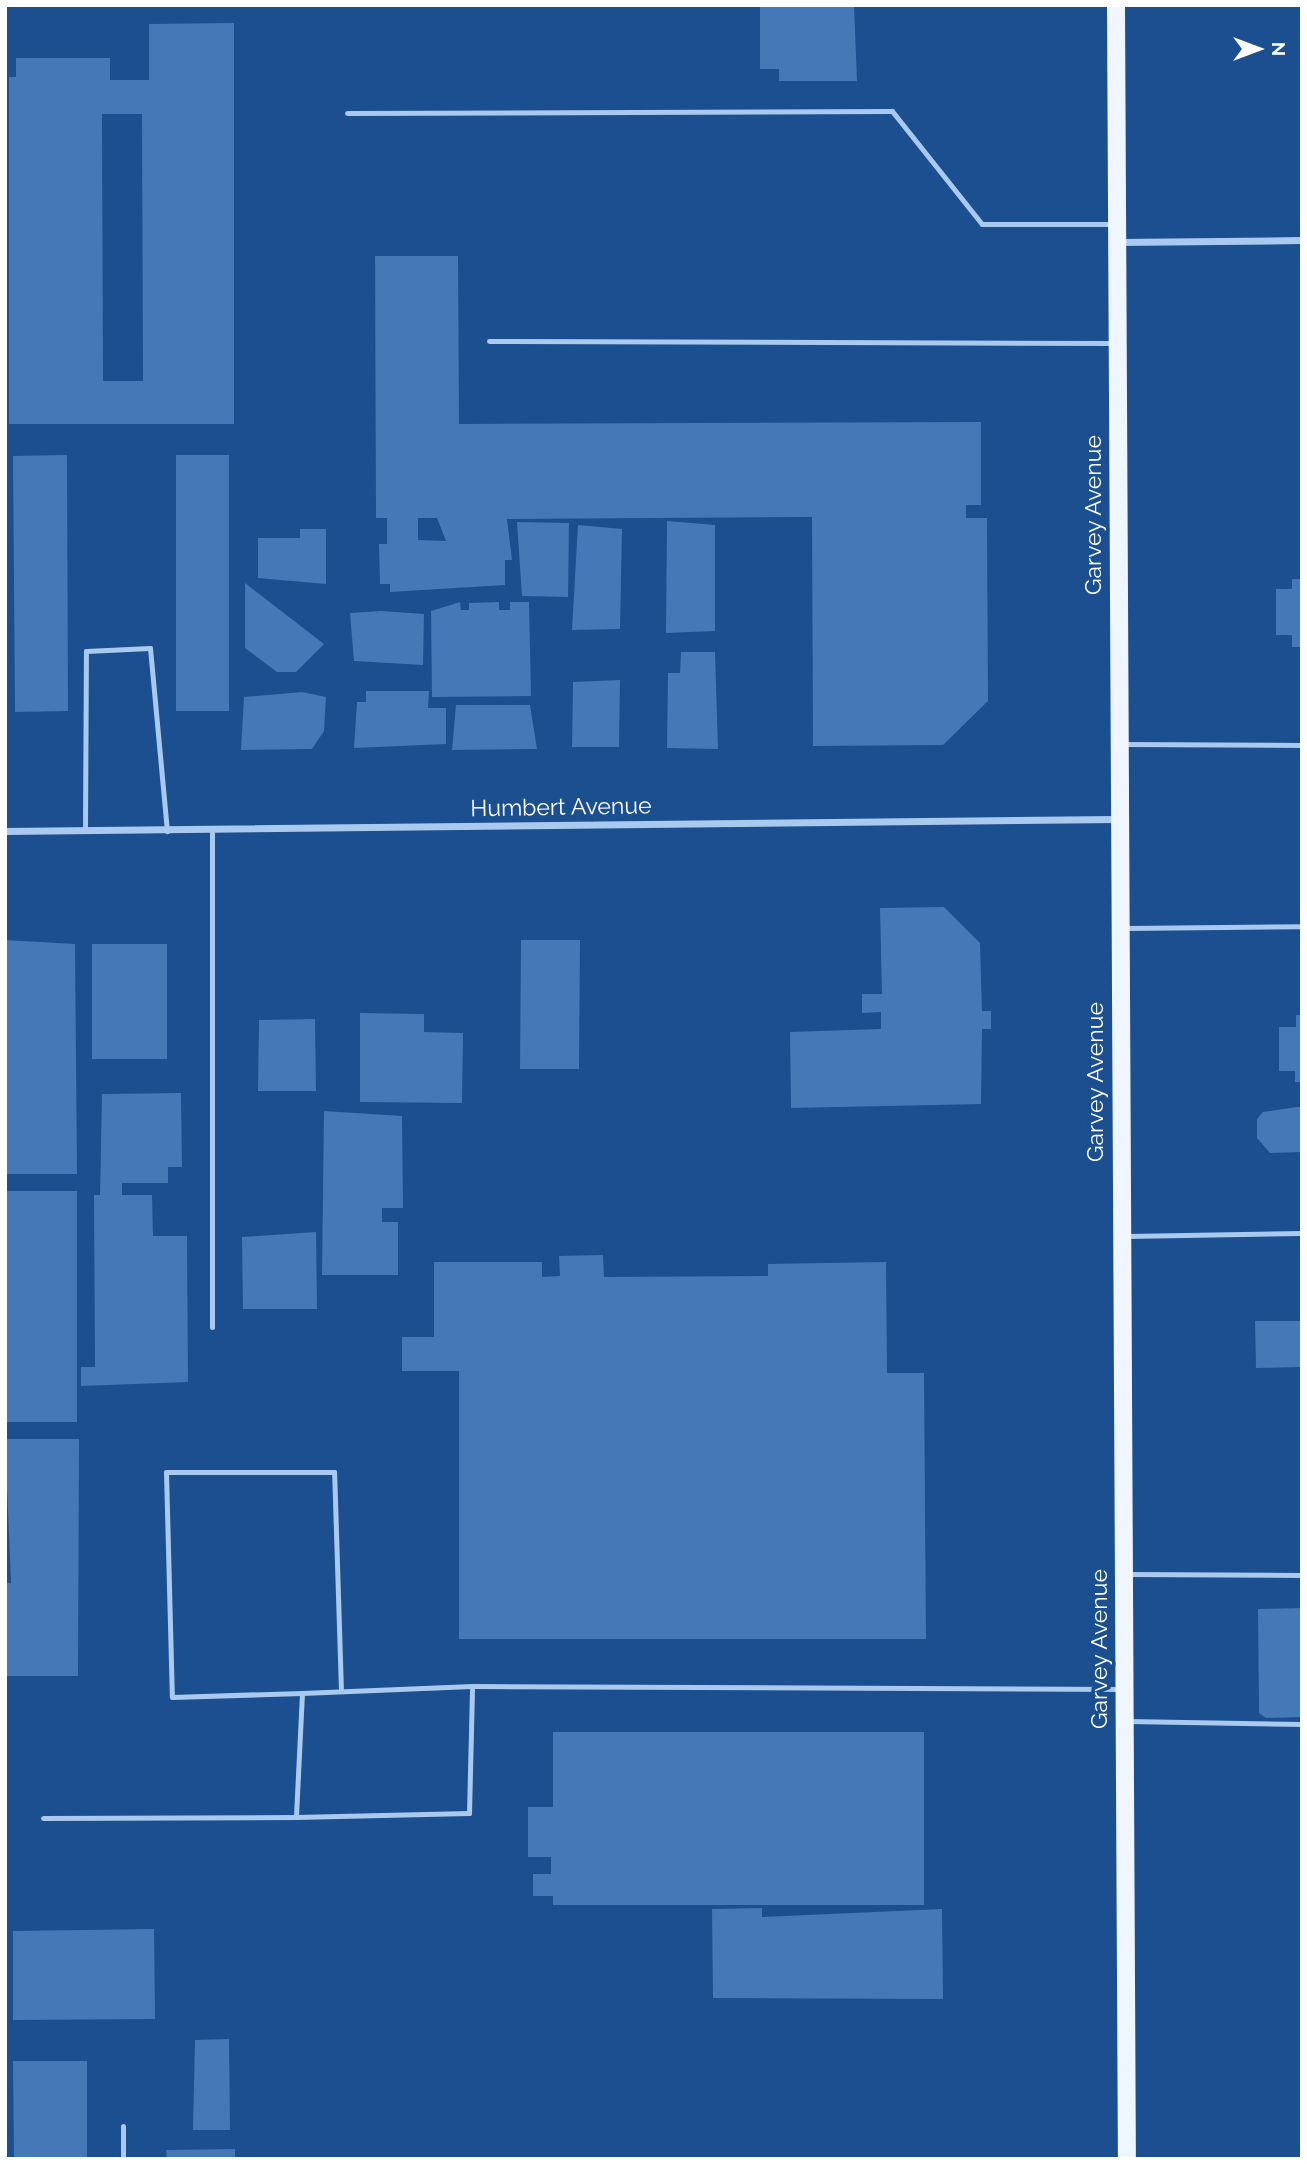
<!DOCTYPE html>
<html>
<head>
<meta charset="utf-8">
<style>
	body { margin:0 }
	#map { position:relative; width:1307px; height:2164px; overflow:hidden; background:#1b4f8f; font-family:Raleway,sans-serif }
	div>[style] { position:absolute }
	.building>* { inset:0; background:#4478b7 }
	.service>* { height:5px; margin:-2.5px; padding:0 2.5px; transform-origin:2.5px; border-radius:2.5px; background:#a9c9ee }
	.minor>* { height:7px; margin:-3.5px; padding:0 3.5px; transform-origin:3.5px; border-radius:3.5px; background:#a9c9ee }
	.primary>* { height:18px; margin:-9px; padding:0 9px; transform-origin:9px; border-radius:9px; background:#f0f6ff }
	span { translate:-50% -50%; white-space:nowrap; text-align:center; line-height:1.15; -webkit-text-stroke:7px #1b4f8f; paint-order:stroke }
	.street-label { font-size:23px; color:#fff }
	.frame { position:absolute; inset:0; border:7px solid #fff; pointer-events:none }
	.north { position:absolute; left:1223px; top:14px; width:70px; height:70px; -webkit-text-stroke:5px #1b4f8f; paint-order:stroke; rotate:90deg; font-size:19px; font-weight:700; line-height:28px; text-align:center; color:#fff }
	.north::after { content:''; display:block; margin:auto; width:24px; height:32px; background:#fff; clip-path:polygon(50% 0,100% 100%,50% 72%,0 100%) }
</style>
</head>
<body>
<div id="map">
	<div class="building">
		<i style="clip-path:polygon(760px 5px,854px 5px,857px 81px,779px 81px,779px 69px,760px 69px)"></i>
		<i style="clip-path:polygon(evenodd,234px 23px,234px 424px,9px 424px,9px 77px,16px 77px,16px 58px,110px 58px,110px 80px,149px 80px,149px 24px,234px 23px,102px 114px,142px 114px,143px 381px,103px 381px,102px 114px)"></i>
		<i style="clip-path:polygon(evenodd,375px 256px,458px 256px,459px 424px,981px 422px,981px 505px,966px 505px,966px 518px,987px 518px,988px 701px,943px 745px,813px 746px,812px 517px,507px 519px,512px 560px,505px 560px,505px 585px,390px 592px,390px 584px,380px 584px,379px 544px,387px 544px,387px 518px,376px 518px,375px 256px,418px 518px,437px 518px,446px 541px,418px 540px,418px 518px)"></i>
		<i style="clip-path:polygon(67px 455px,68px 711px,15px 712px,13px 456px)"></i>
		<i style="clip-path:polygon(176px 455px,229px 455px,229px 711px,176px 711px)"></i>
		<i style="clip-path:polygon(667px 521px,715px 525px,715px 631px,666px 633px)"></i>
		<i style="clip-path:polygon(517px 522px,569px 523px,568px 597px,522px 596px)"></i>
		<i style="clip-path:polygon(578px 525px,622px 529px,620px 629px,572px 630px)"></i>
		<i style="clip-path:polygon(300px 529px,326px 529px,326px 584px,258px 578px,258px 538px,300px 538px)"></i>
		<i style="clip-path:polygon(1292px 579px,1302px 579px,1302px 647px,1292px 647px,1292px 635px,1276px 635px,1276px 589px,1292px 589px)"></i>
		<i style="clip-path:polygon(245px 583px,324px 644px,296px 672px,277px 672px,245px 648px)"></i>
		<i style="clip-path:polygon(460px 602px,461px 610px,469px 610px,469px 603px,499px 602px,499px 610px,510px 610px,510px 602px,529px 602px,531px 696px,432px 697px,431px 611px)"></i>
		<i style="clip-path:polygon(381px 611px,424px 614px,423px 665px,354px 661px,350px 613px)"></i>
		<i style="clip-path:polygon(681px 652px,715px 652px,718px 749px,667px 748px,668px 673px,680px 673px)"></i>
		<i style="clip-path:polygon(620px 680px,619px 747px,572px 747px,573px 682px)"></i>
		<i style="clip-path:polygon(366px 691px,429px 691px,428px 708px,446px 708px,446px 744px,354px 748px,357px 702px,366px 702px)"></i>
		<i style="clip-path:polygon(302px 692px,326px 697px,324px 731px,312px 749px,241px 750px,244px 697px)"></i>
		<i style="clip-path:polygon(456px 705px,530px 705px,537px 749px,452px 750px)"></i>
		<i style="clip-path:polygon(944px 907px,980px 943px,982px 1011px,991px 1011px,991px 1029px,982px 1029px,981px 1104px,791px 1108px,790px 1032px,881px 1029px,881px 1012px,862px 1013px,862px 994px,882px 994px,880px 908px)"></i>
		<i style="clip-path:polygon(5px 940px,75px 944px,77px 1174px,5px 1174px)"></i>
		<i style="clip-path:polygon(521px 940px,580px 940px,579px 1069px,520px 1069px)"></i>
		<i style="clip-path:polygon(92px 944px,167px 944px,167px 1059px,92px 1059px)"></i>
		<i style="clip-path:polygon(360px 1013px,424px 1014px,424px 1032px,463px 1033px,462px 1103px,360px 1102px)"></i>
		<i style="clip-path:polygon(1296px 1015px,1302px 1015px,1302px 1082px,1295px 1082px,1295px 1071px,1279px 1071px,1279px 1027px,1296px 1027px)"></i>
		<i style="clip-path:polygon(315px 1019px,316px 1091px,258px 1091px,259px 1020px)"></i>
		<i style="clip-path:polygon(181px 1093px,182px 1167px,168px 1167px,168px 1183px,122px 1183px,122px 1195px,152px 1195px,153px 1236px,187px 1236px,188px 1382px,81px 1386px,81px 1367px,95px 1367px,94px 1195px,100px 1195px,102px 1094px)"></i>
		<i style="clip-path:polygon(1297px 1107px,1302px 1107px,1302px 1152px,1270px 1153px,1257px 1138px,1257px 1119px,1263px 1112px)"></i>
		<i style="clip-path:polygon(324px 1111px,402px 1116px,403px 1208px,382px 1208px,382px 1222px,398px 1222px,398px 1275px,322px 1275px)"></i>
		<i style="clip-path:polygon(5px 1191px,77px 1191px,77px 1422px,5px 1422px)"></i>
		<i style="clip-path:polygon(316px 1232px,317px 1309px,243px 1309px,242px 1237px)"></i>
		<i style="clip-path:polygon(603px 1255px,604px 1277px,768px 1276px,768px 1264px,886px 1262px,887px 1373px,924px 1373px,926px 1639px,459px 1639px,459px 1371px,402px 1371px,402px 1337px,434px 1337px,434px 1262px,542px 1262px,542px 1277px,560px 1276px,559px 1256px)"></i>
		<i style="clip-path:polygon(1255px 1321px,1302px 1321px,1302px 1367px,1256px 1368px)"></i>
		<i style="clip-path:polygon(5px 1439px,79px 1439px,78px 1676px,5px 1676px,5px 1583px,11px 1583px)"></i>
		<i style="clip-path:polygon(1302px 1608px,1302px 1717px,1266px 1718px,1259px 1713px,1258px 1609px)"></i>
		<i style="clip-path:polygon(553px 1732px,924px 1732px,924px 1905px,553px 1905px,553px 1896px,533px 1896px,533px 1874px,551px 1874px,551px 1857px,528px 1857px,528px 1807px,553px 1807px)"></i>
		<i style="clip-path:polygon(762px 1908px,762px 1917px,942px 1909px,943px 1999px,713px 1998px,712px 1909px)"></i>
		<i style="clip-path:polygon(154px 1929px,155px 2019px,13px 2020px,13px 1931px)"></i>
		<i style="clip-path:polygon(229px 2039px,230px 2130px,193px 2130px,195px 2040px)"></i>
		<i style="clip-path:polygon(13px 2061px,87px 2061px,87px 2159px,14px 2159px)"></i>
		<i style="clip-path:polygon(235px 2149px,235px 2159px,167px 2159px,166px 2150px)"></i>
	</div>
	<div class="service">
		<i style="left:347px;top:113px;width:545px;rotate:-0.21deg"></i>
		<i style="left:892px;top:111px;width:144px;rotate:51.5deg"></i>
		<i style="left:982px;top:224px;width:132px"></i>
		<i style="left:489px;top:341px;width:625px;rotate:0.18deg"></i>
		<i style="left:1123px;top:744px;width:179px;rotate:0.3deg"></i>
		<i style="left:85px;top:831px;width:180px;rotate:-89.7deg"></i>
		<i style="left:86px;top:651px;width:64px;rotate:-2.7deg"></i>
		<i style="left:150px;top:648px;width:184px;rotate:84.7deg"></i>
		<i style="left:212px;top:831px;width:496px;rotate:90deg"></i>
		<i style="left:1125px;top:928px;width:177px;rotate:-0.6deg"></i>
		<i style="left:1127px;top:1236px;width:175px;rotate:-1deg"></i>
		<i style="left:1126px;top:1574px;width:176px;rotate:0.3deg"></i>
		<i style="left:341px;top:1691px;width:219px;rotate:-91.8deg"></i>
		<i style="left:334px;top:1472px;width:168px;rotate:180deg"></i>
		<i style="left:166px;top:1472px;width:225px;rotate:88.5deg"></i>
		<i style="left:172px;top:1697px;width:130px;rotate:-1.8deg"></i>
		<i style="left:302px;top:1693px;width:170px;rotate:-2.4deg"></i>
		<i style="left:472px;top:1686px;width:649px;rotate:0.26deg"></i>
		<i style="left:302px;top:1693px;width:124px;rotate:92.8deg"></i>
		<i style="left:296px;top:1817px;width:173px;rotate:-1.3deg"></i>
		<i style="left:469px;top:1813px;width:127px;rotate:-88.6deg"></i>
		<i style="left:1127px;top:1721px;width:175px;rotate:1deg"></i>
		<i style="left:43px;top:1818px;width:253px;rotate:-0.2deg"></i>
		<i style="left:123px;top:2126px;width:33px;rotate:90deg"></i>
	</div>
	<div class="minor">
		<i style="left:1118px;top:242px;width:184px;rotate:-0.6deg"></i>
		<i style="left:5px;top:831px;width:1112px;rotate:-0.62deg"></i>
	</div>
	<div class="primary">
		<i style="left:1116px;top:5px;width:2154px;rotate:89.71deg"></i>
	</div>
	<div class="street-label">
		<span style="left:1093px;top:515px;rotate:-90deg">Garvey Avenue</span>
		<span style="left:561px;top:807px;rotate:-1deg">Humbert Avenue</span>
		<span style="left:1095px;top:1082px;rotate:-90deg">Garvey Avenue</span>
		<span style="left:1099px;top:1649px;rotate:-90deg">Garvey Avenue</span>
	</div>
	<div class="frame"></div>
	<div class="north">N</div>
</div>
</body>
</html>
